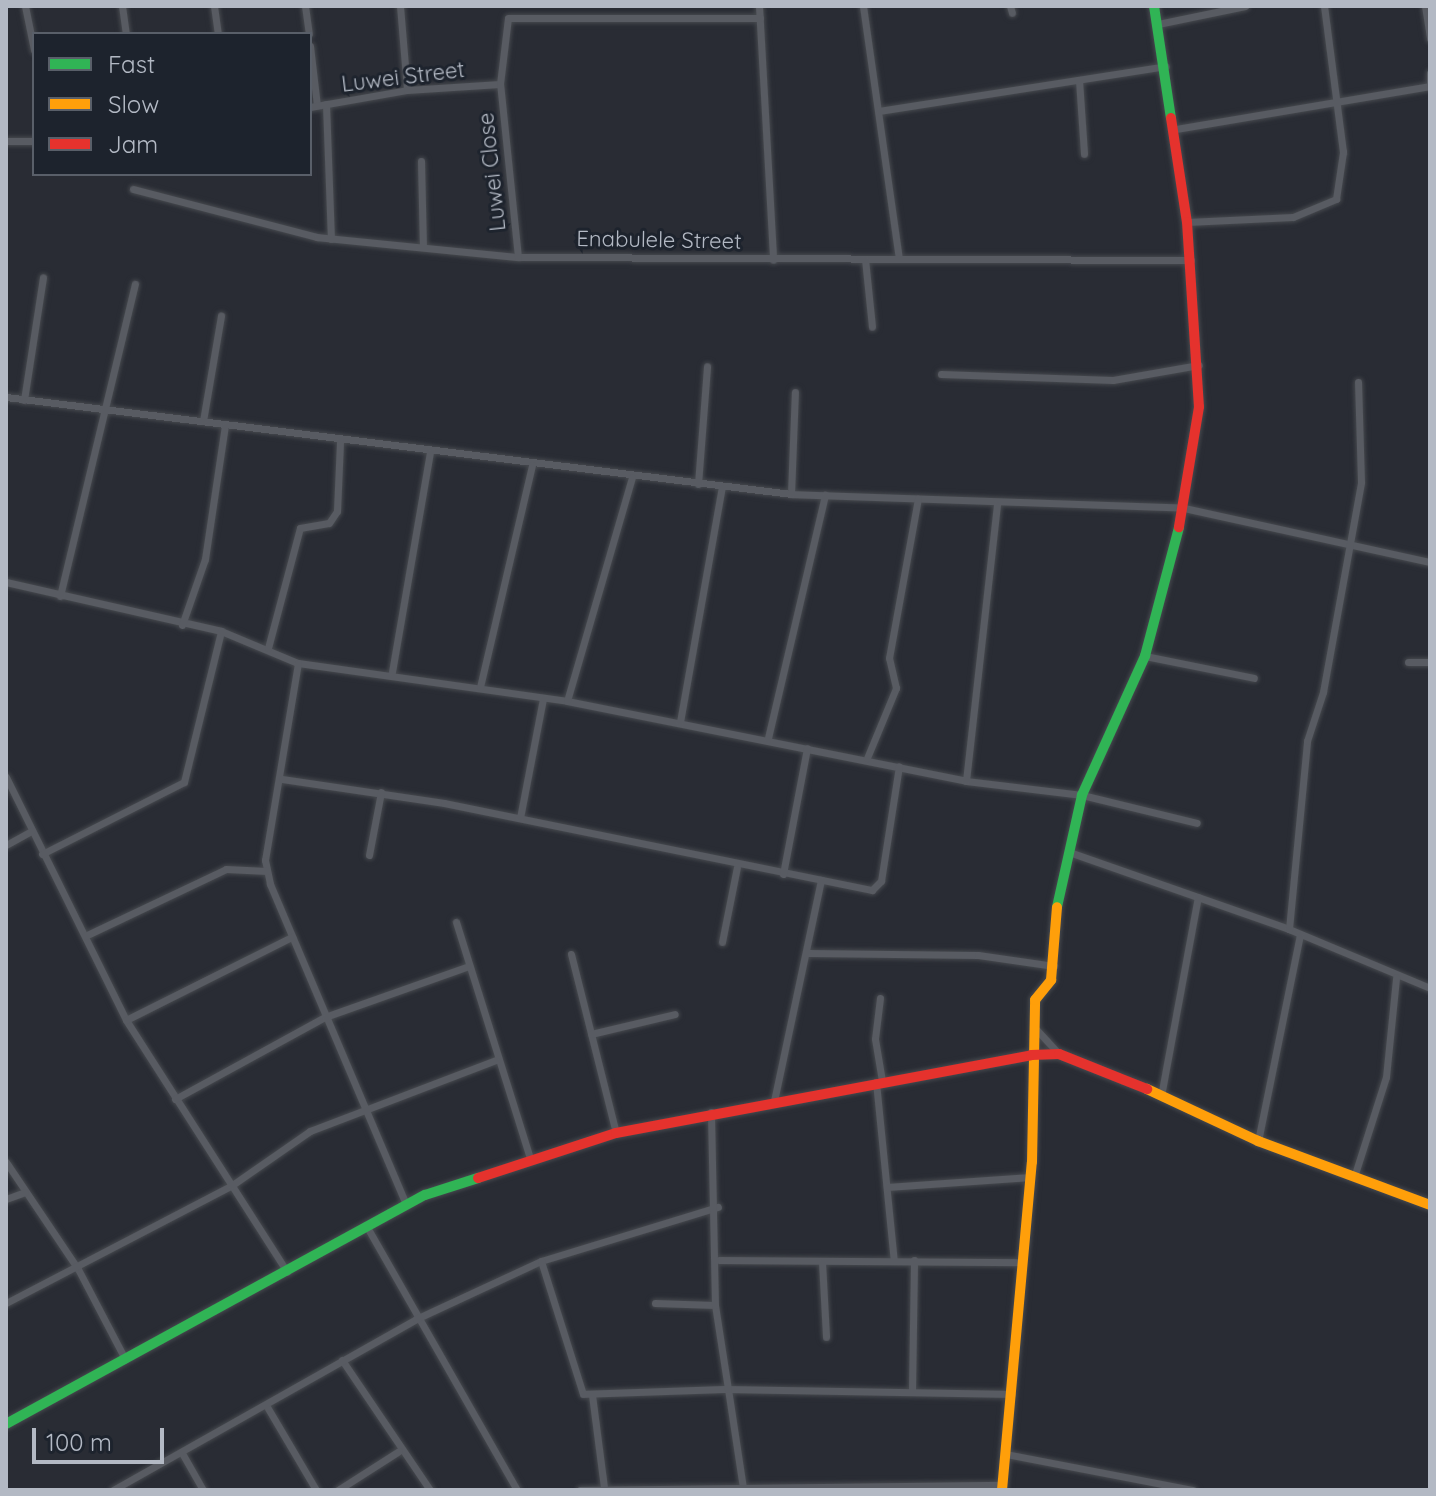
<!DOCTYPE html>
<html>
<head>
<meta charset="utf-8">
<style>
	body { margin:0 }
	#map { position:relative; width:1436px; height:1496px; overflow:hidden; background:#292c34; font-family:Quicksand,sans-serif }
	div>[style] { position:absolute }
	.roads { filter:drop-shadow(0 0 2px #46494e) drop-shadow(0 0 2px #46494e) }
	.street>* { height:7px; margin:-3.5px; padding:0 3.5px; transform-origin:3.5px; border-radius:3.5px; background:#585b62 }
	.fast>* { height:10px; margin:-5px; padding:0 5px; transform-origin:5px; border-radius:5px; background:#30b455 }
	.slow>* { height:10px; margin:-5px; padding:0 5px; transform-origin:5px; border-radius:5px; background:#ff9f0a }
	.jam>* { height:10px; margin:-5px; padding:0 5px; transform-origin:5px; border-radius:5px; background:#e5322d }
	span { translate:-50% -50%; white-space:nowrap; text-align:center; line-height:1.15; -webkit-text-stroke:6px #1d232d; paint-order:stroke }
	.street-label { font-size:22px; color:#b3b9c4 }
	.frame { position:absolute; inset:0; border:8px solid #b3b9c4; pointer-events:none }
	.legend { position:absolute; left:32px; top:32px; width:280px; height:144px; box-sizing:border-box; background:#1d232d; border:2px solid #595f69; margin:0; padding:10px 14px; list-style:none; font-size:24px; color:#b3b9c4 }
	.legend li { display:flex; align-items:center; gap:16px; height:40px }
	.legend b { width:40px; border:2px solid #595f69 }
	.scale { position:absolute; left:32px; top:1428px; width:132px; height:36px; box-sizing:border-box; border:4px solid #b3b9c4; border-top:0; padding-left:10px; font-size:24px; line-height:28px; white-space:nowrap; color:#b3b9c4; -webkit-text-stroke:6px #1d232d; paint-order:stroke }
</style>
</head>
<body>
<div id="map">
	<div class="roads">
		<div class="street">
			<i style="left:25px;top:6px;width:45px;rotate:78.4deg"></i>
			<i style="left:122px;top:6px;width:28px;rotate:82deg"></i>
			<i style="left:214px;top:6px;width:28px;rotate:82deg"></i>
			<i style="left:305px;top:6px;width:28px;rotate:82deg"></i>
			<i style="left:400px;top:6px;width:84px;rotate:85.2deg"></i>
			<i style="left:759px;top:6px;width:254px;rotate:86.8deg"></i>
			<i style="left:863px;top:6px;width:255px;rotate:81.9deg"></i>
			<i style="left:1010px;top:6px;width:7px;rotate:74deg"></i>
			<i style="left:1425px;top:6px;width:33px;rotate:81deg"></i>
			<i style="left:1158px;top:24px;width:89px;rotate:-11.7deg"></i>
			<i style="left:310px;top:46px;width:60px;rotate:83.3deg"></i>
			<i style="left:1079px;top:80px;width:74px;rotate:86.1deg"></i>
			<i style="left:1430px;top:86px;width:13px;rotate:-90deg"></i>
			<i style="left:326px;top:104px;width:135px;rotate:87.9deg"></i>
			<i style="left:310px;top:107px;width:98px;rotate:-9.9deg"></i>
			<i style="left:407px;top:90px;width:93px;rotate:-3.7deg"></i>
			<i style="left:879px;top:111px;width:290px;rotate:-8.9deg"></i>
			<i style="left:1176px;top:129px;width:258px;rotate:-9.6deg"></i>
			<i style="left:6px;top:141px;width:28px"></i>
			<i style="left:421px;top:161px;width:86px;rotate:88.7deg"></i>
			<i style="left:133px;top:189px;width:190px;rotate:14.6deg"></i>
			<i style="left:317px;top:237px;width:202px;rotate:5.7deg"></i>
			<i style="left:518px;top:257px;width:673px;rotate:0.26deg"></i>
			<i style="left:1187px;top:222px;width:106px;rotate:-2.7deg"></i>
			<i style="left:1293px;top:217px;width:47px;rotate:-22.7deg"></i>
			<i style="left:1336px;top:199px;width:48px;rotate:-81.5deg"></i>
			<i style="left:1343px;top:152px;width:147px;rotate:-97.4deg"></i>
			<i style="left:518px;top:257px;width:174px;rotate:-95.9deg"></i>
			<i style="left:500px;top:84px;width:66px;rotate:-83.1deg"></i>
			<i style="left:508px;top:18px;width:252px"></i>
			<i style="left:865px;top:259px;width:68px;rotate:84.1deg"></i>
			<i style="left:941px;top:374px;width:172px;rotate:2deg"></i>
			<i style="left:1113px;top:380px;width:87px;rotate:-9.9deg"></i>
			<i style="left:6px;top:397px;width:791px;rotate:7.04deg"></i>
			<i style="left:791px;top:494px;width:393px;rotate:2deg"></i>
			<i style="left:1184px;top:508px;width:252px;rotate:12.4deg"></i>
			<i style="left:24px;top:400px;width:124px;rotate:-81.2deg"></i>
			<i style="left:203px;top:421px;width:107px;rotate:-80.3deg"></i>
			<i style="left:698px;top:484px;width:118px;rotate:-85.6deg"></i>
			<i style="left:791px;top:494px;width:102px;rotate:-87.8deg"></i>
			<i style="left:6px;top:582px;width:221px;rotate:12.8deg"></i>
			<i style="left:221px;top:631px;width:83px;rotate:22.6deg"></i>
			<i style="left:298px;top:663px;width:272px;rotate:8deg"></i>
			<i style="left:567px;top:701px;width:407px;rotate:11.3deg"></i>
			<i style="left:966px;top:781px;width:117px;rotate:6.9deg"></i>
			<i style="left:1082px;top:795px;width:118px;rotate:13.7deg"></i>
			<i style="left:60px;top:596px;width:321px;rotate:-76.5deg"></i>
			<i style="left:182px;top:625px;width:70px;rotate:-70.8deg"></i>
			<i style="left:205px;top:559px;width:135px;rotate:-81.5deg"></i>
			<i style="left:268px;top:648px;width:124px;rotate:-75.1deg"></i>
			<i style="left:300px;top:528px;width:29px;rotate:-10deg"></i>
			<i style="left:329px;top:523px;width:14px;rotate:-56deg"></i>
			<i style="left:337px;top:511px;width:69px;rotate:-87.5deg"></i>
			<i style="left:1145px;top:656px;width:111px;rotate:11.4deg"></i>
			<i style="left:1408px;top:662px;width:22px"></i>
			<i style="left:298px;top:663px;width:200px;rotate:99.5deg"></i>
			<i style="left:265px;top:860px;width:25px;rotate:78deg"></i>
			<i style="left:270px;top:884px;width:349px;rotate:67deg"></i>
			<i style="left:392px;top:672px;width:223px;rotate:-80.2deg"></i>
			<i style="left:480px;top:687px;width:228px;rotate:-76.8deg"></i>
			<i style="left:567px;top:701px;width:233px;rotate:-73.8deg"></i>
			<i style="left:680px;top:722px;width:239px;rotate:-79.9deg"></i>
			<i style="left:768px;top:738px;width:250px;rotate:-76.8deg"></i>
			<i style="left:867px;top:758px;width:76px;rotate:-67.5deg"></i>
			<i style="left:896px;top:688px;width:31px;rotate:-103deg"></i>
			<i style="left:889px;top:658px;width:162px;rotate:-79.7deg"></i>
			<i style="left:6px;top:777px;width:271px;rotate:63.7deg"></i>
			<i style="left:126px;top:1020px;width:299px;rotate:57.4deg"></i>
			<i style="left:282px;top:779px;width:164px;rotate:8.4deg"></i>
			<i style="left:444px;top:803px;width:437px;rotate:11.5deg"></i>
			<i style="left:872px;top:890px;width:13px;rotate:-45deg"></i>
			<i style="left:881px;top:881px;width:116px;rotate:-81.1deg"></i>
			<i style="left:966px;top:781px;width:278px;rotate:-83.6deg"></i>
			<i style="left:520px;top:818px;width:122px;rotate:-79.1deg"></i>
			<i style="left:6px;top:845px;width:29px;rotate:-29deg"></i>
			<i style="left:1072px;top:853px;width:230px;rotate:19.3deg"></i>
			<i style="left:1289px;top:929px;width:153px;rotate:22.7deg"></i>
			<i style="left:42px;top:854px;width:159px;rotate:-26.9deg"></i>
			<i style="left:184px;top:782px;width:155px;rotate:-76.2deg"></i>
			<i style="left:369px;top:855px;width:64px;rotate:-79.2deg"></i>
			<i style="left:783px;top:874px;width:128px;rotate:-79.2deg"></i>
			<i style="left:456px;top:922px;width:247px;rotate:72.6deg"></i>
			<i style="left:1289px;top:929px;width:189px;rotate:-84.5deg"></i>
			<i style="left:1307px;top:741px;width:52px;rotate:-71.9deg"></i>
			<i style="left:1323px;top:692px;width:213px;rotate:-79.7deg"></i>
			<i style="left:1361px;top:482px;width:100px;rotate:-91.7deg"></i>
			<i style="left:85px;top:936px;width:156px;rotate:-25.4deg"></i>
			<i style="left:226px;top:869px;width:41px;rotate:2.8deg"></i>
			<i style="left:722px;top:942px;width:76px;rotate:-78.7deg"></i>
			<i style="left:808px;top:953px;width:170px;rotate:0.7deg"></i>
			<i style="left:978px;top:955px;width:77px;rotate:8.2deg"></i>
			<i style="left:571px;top:954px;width:185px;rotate:75.9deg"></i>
			<i style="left:880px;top:998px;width:41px;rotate:97deg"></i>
			<i style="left:875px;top:1039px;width:43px;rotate:80.5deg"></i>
			<i style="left:126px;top:1020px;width:186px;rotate:-26.6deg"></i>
			<i style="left:1034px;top:1027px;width:37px;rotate:47deg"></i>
			<i style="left:591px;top:1034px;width:86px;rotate:-13.4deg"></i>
			<i style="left:876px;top:1082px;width:180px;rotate:84.3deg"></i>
			<i style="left:1161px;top:1096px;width:202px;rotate:-79.5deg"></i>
			<i style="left:175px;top:1099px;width:171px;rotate:-28.7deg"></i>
			<i style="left:325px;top:1017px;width:153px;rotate:-19.5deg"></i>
			<i style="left:774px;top:1101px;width:226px;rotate:-78deg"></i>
			<i style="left:1258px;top:1141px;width:210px;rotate:-78.5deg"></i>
			<i style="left:6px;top:1162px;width:129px;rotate:56.1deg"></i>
			<i style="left:78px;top:1269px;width:102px;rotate:62.4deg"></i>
			<i style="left:1355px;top:1174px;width:102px;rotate:-72.3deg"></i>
			<i style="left:1386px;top:1077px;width:100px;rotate:-84.2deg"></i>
			<i style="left:887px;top:1187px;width:144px;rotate:-4deg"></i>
			<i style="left:6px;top:1199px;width:20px;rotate:-20deg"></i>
			<i style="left:367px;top:1227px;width:303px;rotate:60.3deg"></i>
			<i style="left:719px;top:1260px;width:304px;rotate:0.4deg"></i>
			<i style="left:541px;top:1261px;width:185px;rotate:-17deg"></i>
			<i style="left:822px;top:1262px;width:75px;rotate:86.9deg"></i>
			<i style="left:6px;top:1303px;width:254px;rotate:-27.5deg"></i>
			<i style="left:231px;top:1186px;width:96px;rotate:-34.8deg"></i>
			<i style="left:310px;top:1131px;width:199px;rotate:-20.9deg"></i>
			<i style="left:655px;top:1303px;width:60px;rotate:1.9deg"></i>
			<i style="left:342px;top:1360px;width:157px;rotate:55.9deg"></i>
			<i style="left:912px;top:1390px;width:130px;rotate:-89.1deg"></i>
			<i style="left:592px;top:1395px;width:94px;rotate:82.6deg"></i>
			<i style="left:266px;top:1405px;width:99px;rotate:59.5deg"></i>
			<i style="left:182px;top:1453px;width:43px;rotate:60.4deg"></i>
			<i style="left:1006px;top:1454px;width:190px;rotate:10.9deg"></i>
			<i style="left:743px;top:1488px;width:100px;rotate:-98.6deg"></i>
			<i style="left:728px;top:1389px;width:284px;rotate:1deg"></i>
			<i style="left:113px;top:1490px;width:348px;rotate:-29.4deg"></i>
			<i style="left:416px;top:1319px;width:138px;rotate:-24.9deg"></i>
			<i style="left:541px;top:1261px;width:139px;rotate:72.5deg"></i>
			<i style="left:583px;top:1394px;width:145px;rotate:-2deg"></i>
			<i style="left:728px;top:1389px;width:85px;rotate:-98.8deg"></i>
			<i style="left:715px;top:1305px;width:193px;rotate:-91.2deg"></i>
			<i style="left:338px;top:1490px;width:72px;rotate:-32.6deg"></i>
			<i style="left:580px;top:1490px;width:423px;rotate:-0.7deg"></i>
		</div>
		<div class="fast">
			<i style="left:1154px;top:6px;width:113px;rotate:81.4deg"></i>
			<i style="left:1057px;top:907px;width:115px;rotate:-77.4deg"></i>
			<i style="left:1082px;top:795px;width:153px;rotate:-65.6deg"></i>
			<i style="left:1145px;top:656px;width:133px;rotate:-75.2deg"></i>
			<i style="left:6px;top:1424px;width:477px;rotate:-28.7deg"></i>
			<i style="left:425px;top:1195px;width:56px;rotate:-17.8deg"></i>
		</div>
		<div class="slow">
			<i style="left:1147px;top:1089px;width:123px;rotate:25.1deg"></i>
			<i style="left:1258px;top:1141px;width:184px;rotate:20.4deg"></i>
			<i style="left:1002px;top:1490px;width:329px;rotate:-84.8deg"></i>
			<i style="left:1032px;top:1162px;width:162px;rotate:-88.9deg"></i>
			<i style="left:1035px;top:1000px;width:26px;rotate:-51deg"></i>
			<i style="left:1051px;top:980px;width:73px;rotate:-85.3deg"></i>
		</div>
		<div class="jam">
			<i style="left:1171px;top:118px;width:105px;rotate:81.3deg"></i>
			<i style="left:1187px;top:222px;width:185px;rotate:86.3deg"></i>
			<i style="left:1199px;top:407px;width:122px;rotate:99.5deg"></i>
			<i style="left:478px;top:1178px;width:145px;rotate:-18.1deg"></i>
			<i style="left:616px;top:1133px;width:422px;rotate:-10.6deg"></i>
			<i style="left:1031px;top:1055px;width:28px;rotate:-2deg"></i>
			<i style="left:1059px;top:1054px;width:95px;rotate:21.7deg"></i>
		</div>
	</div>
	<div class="street-label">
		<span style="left:403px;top:77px;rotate:-7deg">Luwei Street</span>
		<span style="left:492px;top:172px;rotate:-96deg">Luwei Close</span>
		<span style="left:659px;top:240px;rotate:1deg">Enabulele Street</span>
	</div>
	<div class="frame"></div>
	<ul class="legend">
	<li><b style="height:10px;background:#30b455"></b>Fast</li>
	<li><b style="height:10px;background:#ff9f0a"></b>Slow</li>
	<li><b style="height:10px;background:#e5322d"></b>Jam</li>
	</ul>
	<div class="scale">100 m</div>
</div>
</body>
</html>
